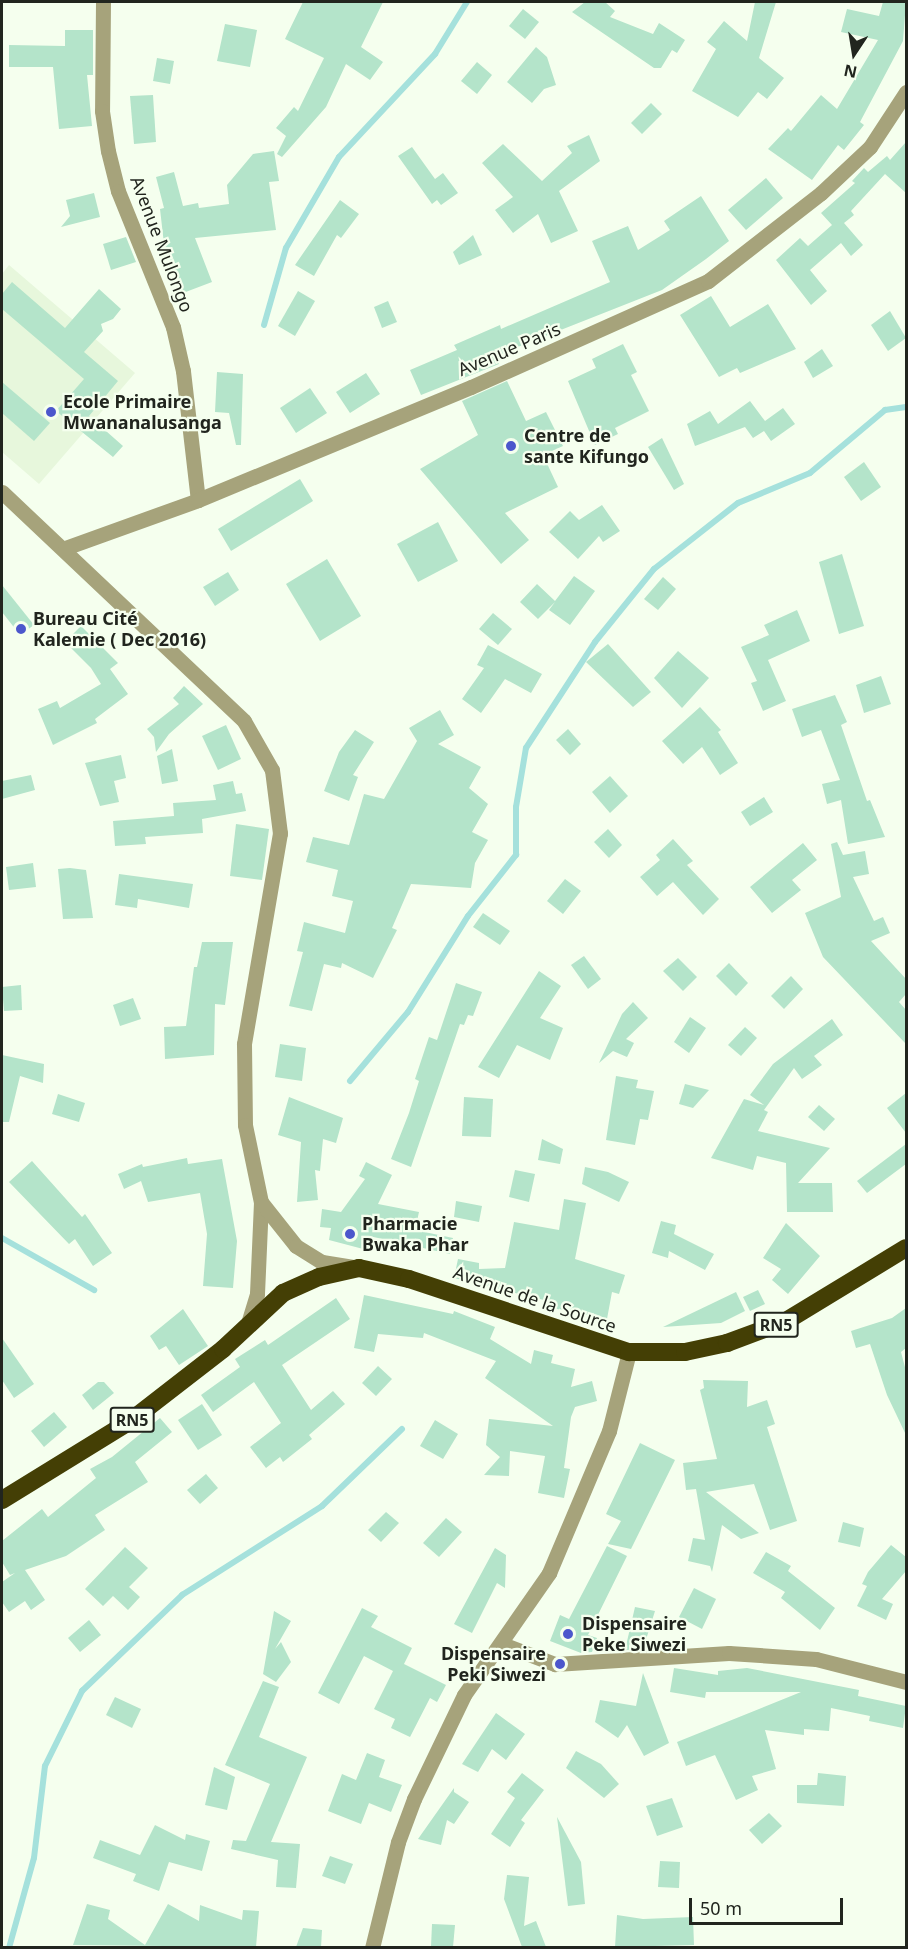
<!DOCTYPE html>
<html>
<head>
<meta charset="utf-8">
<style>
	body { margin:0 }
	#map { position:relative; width:908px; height:1949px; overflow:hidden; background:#f5ffee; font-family:"Noto Sans",sans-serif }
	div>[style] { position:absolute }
	.built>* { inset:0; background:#e7f7dc }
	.stream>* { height:6px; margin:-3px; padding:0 3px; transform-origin:3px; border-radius:3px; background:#a5e1dc }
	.building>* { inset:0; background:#b4e4ca }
	.street>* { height:15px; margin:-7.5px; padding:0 7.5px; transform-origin:7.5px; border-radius:7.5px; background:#a6a37b }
	.highway>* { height:18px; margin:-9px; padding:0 9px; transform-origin:9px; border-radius:9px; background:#443f05 }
	.dots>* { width:16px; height:16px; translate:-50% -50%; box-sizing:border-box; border:3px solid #f5ffee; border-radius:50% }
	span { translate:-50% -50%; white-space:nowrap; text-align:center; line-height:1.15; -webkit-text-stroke:4.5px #f5ffee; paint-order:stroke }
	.shield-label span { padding:2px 4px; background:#f5ffee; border:2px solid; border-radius:4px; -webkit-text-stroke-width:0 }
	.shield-label { font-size:16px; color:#21251e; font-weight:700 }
	.street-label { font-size:18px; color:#21251e }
	.poi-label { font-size:18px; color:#21251e; font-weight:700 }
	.left { translate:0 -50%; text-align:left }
	.right { translate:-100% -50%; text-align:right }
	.frame { position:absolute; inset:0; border:3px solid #21251e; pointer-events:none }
	.north { position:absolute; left:824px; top:24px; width:60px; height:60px; -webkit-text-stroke:4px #f5ffee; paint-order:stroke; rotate:192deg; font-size:16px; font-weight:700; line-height:24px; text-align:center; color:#21251e }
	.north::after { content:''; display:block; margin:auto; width:21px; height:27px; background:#21251e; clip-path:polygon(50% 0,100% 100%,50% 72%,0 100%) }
	.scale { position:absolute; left:689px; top:1898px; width:154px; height:27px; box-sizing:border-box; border:3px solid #21251e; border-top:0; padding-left:8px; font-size:18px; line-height:21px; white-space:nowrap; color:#21251e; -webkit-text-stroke:4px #f5ffee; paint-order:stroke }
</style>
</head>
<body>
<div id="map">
	<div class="built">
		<i style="clip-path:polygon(9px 265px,135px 373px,39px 484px,2px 452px,2px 274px)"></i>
	</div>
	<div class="stream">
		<i style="left:264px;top:325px;width:80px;rotate:-74.1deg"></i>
		<i style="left:286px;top:248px;width:105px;rotate:-59.8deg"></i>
		<i style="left:339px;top:157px;width:141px;rotate:-47deg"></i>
		<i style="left:435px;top:54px;width:61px;rotate:-58.4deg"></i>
		<i style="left:350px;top:1081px;width:90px;rotate:-50deg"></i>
		<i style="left:408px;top:1012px;width:113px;rotate:-58deg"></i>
		<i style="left:468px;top:916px;width:78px;rotate:-51.8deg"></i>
		<i style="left:516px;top:855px;width:48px;rotate:-90deg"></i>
		<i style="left:516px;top:807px;width:60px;rotate:-80.4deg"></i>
		<i style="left:526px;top:748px;width:126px;rotate:-56.9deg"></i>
		<i style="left:595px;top:642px;width:94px;rotate:-51.1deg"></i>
		<i style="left:654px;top:569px;width:107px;rotate:-38.2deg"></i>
		<i style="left:738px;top:503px;width:78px;rotate:-22.6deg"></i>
		<i style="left:810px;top:473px;width:98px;rotate:-40deg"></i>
		<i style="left:885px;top:410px;width:21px;rotate:-8deg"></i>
		<i style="left:2px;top:1238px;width:106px;rotate:29.5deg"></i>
		<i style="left:9px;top:1948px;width:93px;rotate:-74.5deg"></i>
		<i style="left:34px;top:1858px;width:93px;rotate:-83.2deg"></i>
		<i style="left:45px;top:1766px;width:84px;rotate:-63.7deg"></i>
		<i style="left:82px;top:1691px;width:139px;rotate:-43.8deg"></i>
		<i style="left:182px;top:1595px;width:166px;rotate:-32.4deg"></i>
		<i style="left:322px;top:1506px;width:111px;rotate:-43.9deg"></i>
	</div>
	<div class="building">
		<i style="clip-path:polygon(303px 2px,383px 2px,361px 47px,383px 62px,370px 80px,346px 64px,326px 107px,282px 157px,277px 154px,286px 136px,276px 128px,294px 107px,298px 111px,324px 58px,285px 39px)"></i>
		<i style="clip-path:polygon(585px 2px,605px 2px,615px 11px,610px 17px,653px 34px,659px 23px,685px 40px,677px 53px,672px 50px,661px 68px,654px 68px,572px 12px)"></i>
		<i style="clip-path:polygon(755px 2px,776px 2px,759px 58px,784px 78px,767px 99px,758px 92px,738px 117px,692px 91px,716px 49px,707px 42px,724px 21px,747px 41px)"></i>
		<i style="clip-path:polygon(883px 2px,906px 2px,903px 41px,860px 122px,864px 125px,844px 150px,838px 145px,812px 180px,768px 149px,788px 128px,791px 131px,821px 95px,837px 109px,878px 40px,841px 32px,847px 9px,879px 16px)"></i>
		<i style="clip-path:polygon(523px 9px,539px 22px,525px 39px,509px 26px)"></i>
		<i style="clip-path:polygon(225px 24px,257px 30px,250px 67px,217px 61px)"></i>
		<i style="clip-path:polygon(65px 30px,93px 30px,93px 75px,87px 75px,92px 126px,59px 129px,53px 67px,9px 67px,9px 45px,65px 46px)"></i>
		<i style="clip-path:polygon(536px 47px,547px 57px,556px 85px,544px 89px,532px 103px,507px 82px)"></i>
		<i style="clip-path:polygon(157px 58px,174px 61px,170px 84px,153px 81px)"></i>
		<i style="clip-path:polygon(477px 62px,492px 75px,477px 94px,461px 81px)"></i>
		<i style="clip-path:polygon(153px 95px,156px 142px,134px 144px,130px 96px)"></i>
		<i style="clip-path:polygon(651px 103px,662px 114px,642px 134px,631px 123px)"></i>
		<i style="clip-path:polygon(589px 135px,600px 161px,559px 191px,578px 231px,551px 243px,538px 214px,513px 233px,495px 210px,513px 197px,482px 163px,503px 144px,542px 181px,572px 153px,567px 146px)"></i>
		<i style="clip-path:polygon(906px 142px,906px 193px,885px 174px,851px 211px,854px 215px,844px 223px,863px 245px,851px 256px,841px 243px,810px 270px,827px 291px,811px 305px,776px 260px,800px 238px,808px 246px,832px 225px,821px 213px,855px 183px,852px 181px,864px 168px,868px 172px,887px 156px,890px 160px)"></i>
		<i style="clip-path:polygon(412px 147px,435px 179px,443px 173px,458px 193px,441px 205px,437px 200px,432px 204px,398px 156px)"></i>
		<i style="clip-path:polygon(274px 151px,279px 181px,269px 182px,276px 230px,195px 238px,212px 282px,183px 293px,164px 244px,160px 209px,164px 208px,156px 177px,174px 172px,183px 206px,198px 203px,199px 208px,229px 204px,227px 185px,253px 154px)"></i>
		<i style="clip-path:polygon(766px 178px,783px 198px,746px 230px,728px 210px)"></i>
		<i style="clip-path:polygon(94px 193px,100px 217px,61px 227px,70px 216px,66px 200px)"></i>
		<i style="clip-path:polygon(701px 196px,729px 241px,706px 259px,662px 290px,510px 350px,496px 358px,499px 364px,421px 395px,410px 370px,457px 350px,454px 345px,500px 325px,501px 329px,610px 282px,592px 241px,628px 226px,638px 250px,670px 230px,664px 221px)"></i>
		<i style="clip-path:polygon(340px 200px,359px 214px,341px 238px,337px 235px,314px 276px,295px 265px)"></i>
		<i style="clip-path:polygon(473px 235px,482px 255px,459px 265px,453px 252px)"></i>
		<i style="clip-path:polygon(126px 237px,136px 262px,111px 270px,103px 244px)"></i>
		<i style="clip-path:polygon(12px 282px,65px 328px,99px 289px,121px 309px,113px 319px,101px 324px,103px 331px,84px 352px,118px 381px,89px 416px,123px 446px,113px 457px,56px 411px,84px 379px,2px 309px,2px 294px)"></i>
		<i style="clip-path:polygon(298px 291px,315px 301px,295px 336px,278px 326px)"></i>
		<i style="clip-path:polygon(711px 296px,730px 327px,768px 304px,796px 349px,740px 373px,737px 368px,719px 377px,680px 315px)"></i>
		<i style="clip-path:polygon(388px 301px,397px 322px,382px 328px,374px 307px)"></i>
		<i style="clip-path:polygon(890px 311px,906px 338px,888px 351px,871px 325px)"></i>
		<i style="clip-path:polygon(623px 344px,637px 372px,631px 375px,649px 411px,615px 428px,618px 434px,595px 445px,568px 381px,596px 368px,592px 359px)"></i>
		<i style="clip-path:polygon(822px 349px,833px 366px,813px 378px,804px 362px)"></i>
		<i style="clip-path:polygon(217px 372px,243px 374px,241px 445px,236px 445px,229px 413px,215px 412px)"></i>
		<i style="clip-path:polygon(366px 373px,380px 394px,350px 413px,336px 392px)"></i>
		<i style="clip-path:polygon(507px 381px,526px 421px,546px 412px,563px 446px,543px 455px,558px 487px,505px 513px,529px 540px,501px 564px,420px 469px,478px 435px,462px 401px)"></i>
		<i style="clip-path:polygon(2px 382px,50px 423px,34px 441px,2px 413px)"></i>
		<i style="clip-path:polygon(310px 388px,327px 413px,296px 433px,280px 408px)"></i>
		<i style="clip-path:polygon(750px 401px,765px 421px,783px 408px,795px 424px,771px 441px,764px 431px,753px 438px,745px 427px,695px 446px,687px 424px,710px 411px,718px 424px)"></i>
		<i style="clip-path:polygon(662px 438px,684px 484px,674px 490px,648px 447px)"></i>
		<i style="clip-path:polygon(864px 462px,881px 487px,861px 501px,844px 477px)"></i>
		<i style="clip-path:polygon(300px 479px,313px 501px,231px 551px,218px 529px)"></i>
		<i style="clip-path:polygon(602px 505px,620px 531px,603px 542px,599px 536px,578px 559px,549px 532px,570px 511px,579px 520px)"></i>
		<i style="clip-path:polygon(438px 522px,458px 561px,418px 582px,397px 544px)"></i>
		<i style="clip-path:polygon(842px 554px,864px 626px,839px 634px,819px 562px)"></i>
		<i style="clip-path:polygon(327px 559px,361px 616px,320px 641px,286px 584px)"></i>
		<i style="clip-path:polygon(228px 572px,239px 590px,215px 606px,203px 587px)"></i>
		<i style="clip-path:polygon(574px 576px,595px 591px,570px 625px,549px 610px,555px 602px,538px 619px,520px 602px,537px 584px,555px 601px)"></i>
		<i style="clip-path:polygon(663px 577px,676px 589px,658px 610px,644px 599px)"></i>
		<i style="clip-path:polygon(2px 585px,34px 625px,20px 635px,2px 612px)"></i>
		<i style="clip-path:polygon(797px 610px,810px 641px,768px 660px,786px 701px,763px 711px,751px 683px,757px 681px,741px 647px,769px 635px,764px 625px)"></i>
		<i style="clip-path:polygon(493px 613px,512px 629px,498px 645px,479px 629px)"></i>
		<i style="clip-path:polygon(81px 626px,118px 663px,110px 669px,128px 694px,95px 719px,97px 723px,53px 745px,38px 709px,57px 701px,60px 708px,101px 684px,91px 668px,65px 642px)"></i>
		<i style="clip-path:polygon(608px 644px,651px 692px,633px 707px,586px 662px)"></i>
		<i style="clip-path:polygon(488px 645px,542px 674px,531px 693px,505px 679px,481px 713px,462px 699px,484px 668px,477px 665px)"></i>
		<i style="clip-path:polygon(678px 651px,709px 678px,682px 708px,654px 678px)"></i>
		<i style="clip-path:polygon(881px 676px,891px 704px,864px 713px,856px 685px)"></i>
		<i style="clip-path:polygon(184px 686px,203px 704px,169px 734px,156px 752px,154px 737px,147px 729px,179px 704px,173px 698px)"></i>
		<i style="clip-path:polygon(835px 695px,847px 722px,841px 725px,867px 801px,870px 800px,885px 837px,848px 844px,841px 800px,827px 804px,822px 784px,840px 780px,821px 730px,802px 737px,792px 709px)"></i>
		<i style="clip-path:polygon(700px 707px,721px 730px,718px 732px,738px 763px,720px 775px,702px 747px,683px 764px,662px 741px)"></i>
		<i style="clip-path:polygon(440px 710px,454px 735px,438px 744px,481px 767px,469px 788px,488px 804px,472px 832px,488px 840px,475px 863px,471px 888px,411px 884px,392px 928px,397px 930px,373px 978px,342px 963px,341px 968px,324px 964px,312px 1011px,289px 1006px,303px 952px,297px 951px,304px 922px,345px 933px,353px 901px,332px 896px,338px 870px,306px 862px,313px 837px,349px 845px,364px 794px,384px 799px,417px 741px,409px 728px)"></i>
		<i style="clip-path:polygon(226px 725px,241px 759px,218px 770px,202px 736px)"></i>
		<i style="clip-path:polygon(568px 729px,581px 744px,570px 755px,556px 740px)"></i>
		<i style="clip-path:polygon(355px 730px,374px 742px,353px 775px,358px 777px,349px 801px,324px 791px,339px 752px)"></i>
		<i style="clip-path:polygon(172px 749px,178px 781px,162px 784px,157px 756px)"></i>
		<i style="clip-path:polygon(121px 755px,126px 778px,114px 781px,119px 802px,100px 806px,85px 763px)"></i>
		<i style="clip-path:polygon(31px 775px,35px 790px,2px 799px,2px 781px)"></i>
		<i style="clip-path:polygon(610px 776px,628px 796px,610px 813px,592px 792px)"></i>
		<i style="clip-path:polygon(233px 781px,236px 794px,242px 793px,246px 811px,202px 819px,203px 833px,145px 837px,146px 844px,115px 846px,113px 821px,174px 816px,173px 803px,216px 800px,213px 785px)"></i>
		<i style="clip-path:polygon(764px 797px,773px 812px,750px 826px,741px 812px)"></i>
		<i style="clip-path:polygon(236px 824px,269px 829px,262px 880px,230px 876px)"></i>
		<i style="clip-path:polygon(608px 829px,622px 845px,609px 858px,594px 842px)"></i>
		<i style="clip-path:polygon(673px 839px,693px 861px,687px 865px,719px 899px,703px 915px,673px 882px,657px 896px,640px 877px,660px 860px,656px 855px)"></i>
		<i style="clip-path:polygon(837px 842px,843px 855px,865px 851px,869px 874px,853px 877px,874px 921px,883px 917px,890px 933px,871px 941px,906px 979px,906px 994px,899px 1002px,906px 1010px,906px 1044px,823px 957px,805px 913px,841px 897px,831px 844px)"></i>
		<i style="clip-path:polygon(803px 843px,817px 860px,792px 880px,801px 890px,772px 913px,750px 887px)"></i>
		<i style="clip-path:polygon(33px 863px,36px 887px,9px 890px,6px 867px)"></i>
		<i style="clip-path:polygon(70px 868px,86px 870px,93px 918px,63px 919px,58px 869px)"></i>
		<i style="clip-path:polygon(119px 874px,193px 884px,189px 908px,138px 899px,137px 908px,115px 905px)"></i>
		<i style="clip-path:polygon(565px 879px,581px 891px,563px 914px,547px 901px)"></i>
		<i style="clip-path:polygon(483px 913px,510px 931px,500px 945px,473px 927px)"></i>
		<i style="clip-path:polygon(202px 942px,233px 942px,225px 1005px,215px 1004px,214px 1055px,165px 1059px,164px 1027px,186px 1026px,194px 967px,197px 967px)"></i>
		<i style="clip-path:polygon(584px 956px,601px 979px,588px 989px,571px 965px)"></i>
		<i style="clip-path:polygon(678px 958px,697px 977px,683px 991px,663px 971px)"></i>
		<i style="clip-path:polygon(729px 963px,748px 983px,736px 996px,716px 976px)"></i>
		<i style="clip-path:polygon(539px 971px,561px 986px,540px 1018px,563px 1028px,550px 1060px,517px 1045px,499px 1078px,478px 1067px)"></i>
		<i style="clip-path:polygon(791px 976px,803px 989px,784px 1009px,771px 996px)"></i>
		<i style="clip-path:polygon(456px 983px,482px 992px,473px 1016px,468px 1015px,464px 1025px,460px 1024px,411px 1167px,391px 1159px,409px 1113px,419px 1081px,415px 1079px,429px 1037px,437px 1040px)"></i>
		<i style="clip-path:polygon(21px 985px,22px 1010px,4px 1011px,2px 987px)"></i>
		<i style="clip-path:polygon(133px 998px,141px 1019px,120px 1026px,113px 1005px)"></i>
		<i style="clip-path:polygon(633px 1002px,648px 1018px,626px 1039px,634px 1043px,627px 1057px,613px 1051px,599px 1063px,622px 1014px)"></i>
		<i style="clip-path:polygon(690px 1017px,706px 1028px,689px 1053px,674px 1042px)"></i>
		<i style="clip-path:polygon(832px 1019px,843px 1035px,814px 1056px,822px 1065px,802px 1079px,794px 1068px,764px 1110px,768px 1112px,758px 1131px,830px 1148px,798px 1183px,832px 1183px,833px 1212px,787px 1212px,786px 1163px,757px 1156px,753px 1170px,711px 1158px,744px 1099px,764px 1105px,750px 1095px,773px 1064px)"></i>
		<i style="clip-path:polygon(745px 1027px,757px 1038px,741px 1056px,728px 1045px)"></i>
		<i style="clip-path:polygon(280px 1044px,306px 1048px,302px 1081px,275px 1077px)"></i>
		<i style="clip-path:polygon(2px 1055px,44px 1064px,43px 1083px,20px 1076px,9px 1122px,2px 1122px)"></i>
		<i style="clip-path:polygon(616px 1076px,638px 1080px,636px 1088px,654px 1091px,648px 1120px,640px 1119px,635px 1145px,606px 1140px)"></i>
		<i style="clip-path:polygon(685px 1084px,709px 1090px,693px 1108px,679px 1104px)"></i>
		<i style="clip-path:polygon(906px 1093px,906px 1133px,887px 1108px)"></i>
		<i style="clip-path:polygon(58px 1094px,85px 1103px,79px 1122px,52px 1114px)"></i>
		<i style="clip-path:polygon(289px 1097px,343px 1118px,336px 1143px,323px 1139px,320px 1171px,315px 1170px,318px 1200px,297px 1202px,301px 1142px,278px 1135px)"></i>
		<i style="clip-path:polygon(464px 1097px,493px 1099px,491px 1137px,462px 1136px)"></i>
		<i style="clip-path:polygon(819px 1105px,835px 1119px,824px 1131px,808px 1117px)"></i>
		<i style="clip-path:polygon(542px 1139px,563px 1149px,560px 1164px,538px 1160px)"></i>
		<i style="clip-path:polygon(906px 1144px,906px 1164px,867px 1193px,857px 1181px)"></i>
		<i style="clip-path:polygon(187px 1158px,188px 1164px,222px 1159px,237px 1241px,233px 1288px,203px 1286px,207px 1234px,200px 1193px,148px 1202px,141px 1181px,124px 1189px,118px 1174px,142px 1164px,143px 1167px)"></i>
		<i style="clip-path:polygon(32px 1161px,82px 1217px,85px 1214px,112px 1253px,93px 1266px,75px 1239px,69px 1244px,9px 1182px)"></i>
		<i style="clip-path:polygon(366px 1162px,392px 1175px,378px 1204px,419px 1212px,415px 1230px,453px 1238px,450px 1254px,369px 1236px,367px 1250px,329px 1240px,331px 1228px,320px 1227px,322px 1209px,341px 1212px,365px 1179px,359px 1176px)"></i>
		<i style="clip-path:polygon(585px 1167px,608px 1172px,629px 1182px,619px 1202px,582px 1184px)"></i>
		<i style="clip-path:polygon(515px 1170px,535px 1174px,529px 1202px,509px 1197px)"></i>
		<i style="clip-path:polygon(564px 1199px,586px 1203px,575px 1259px,625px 1275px,619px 1294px,612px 1292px,607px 1319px,542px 1306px,544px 1300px,454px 1278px,458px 1259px,479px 1263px,479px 1269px,505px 1268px,514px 1222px,559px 1230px)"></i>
		<i style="clip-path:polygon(456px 1201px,482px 1206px,479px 1222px,454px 1217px)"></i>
		<i style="clip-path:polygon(661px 1221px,676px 1225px,674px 1234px,714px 1254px,705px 1270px,669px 1251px,668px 1258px,652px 1253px)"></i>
		<i style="clip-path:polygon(786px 1223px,820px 1256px,788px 1294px,772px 1280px,781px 1269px,763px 1258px)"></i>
		<i style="clip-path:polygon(758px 1290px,765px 1304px,750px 1311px,743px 1297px)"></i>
		<i style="clip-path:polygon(736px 1292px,745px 1311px,721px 1323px,663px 1327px)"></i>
		<i style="clip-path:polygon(364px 1295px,453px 1314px,454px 1311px,495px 1327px,490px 1339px,531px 1364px,534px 1350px,553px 1355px,551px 1363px,575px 1369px,571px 1387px,592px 1381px,597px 1401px,575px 1407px,571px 1417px,564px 1468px,570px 1469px,564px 1498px,538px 1493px,545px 1456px,510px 1451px,509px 1476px,484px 1475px,500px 1457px,486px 1445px,489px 1419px,553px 1426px,485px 1378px,496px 1361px,424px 1333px,423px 1338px,378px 1334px,374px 1352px,354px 1348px)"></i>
		<i style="clip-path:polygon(336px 1298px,350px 1319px,282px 1365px,311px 1410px,333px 1391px,345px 1404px,309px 1435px,312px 1439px,283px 1462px,280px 1457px,266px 1468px,250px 1447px,281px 1423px,254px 1382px,213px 1412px,201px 1395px,240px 1367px,235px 1359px,265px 1340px,268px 1345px)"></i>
		<i style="clip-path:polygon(906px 1308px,906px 1348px,901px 1352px,906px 1371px,906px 1435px,887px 1395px,870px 1344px,856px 1348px,851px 1331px,892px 1318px)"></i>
		<i style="clip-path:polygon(183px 1309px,208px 1346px,179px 1365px,166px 1346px,159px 1350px,150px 1336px)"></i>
		<i style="clip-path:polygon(2px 1338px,34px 1384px,14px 1398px,2px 1380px)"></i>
		<i style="clip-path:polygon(378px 1366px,392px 1379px,376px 1396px,362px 1383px)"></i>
		<i style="clip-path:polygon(703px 1380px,748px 1381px,747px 1407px,767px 1400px,775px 1424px,767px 1427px,797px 1521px,770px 1530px,754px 1484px,706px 1492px,759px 1533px,741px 1539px,722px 1525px,712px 1572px,710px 1566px,688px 1561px,693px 1538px,705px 1540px,696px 1489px,686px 1490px,683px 1463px,717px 1459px,700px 1390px,704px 1388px)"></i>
		<i style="clip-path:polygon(98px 1382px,104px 1382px,114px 1393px,93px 1410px,82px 1395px)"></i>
		<i style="clip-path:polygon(202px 1404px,222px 1435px,198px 1450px,178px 1420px)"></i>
		<i style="clip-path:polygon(54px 1412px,67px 1427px,44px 1447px,31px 1431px)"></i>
		<i style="clip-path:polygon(160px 1418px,172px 1432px,135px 1462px,148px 1482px,95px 1515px,105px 1530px,66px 1556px,25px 1570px,45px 1600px,31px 1610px,25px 1601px,9px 1612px,2px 1602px,2px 1582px,15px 1573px,10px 1575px,2px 1562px,2px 1541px,42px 1509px,48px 1517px,96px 1478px,90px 1469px,112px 1457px)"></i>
		<i style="clip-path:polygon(435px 1420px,458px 1434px,443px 1459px,420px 1446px)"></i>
		<i style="clip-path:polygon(640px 1443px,675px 1460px,631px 1549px,608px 1544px,621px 1521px,606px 1514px)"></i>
		<i style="clip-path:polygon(206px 1474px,218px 1488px,200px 1504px,187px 1490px)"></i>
		<i style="clip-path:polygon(386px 1512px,399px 1523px,381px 1542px,368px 1530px)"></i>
		<i style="clip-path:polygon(446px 1518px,462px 1532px,439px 1557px,423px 1543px)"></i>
		<i style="clip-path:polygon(843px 1522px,864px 1528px,860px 1547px,838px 1542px)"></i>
		<i style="clip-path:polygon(891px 1545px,906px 1557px,906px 1571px,882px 1599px,893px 1604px,886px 1620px,857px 1606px,867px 1586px,862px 1584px,868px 1572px)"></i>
		<i style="clip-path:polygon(607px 1546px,627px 1556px,588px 1635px,597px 1638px,592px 1652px,581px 1653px,550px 1641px,560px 1615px,569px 1619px)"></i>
		<i style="clip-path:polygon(125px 1547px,148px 1568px,129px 1587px,140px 1597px,128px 1610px,113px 1596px,103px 1606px,85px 1589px)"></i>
		<i style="clip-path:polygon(495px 1548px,506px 1555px,505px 1588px,497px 1583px,472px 1633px,454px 1624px)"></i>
		<i style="clip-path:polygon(766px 1552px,791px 1566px,788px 1571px,835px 1608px,820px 1630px,781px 1598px,785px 1592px,753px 1573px)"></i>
		<i style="clip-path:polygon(694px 1588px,716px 1599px,702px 1629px,679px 1617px)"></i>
		<i style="clip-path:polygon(635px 1607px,655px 1611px,643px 1649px,625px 1650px)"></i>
		<i style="clip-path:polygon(362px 1608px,378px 1616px,371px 1627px,412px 1648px,404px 1664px,446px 1685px,437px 1702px,430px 1698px,410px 1737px,391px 1728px,395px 1719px,374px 1709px,393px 1671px,364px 1656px,339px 1704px,318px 1693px)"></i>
		<i style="clip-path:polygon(274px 1611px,291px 1621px,275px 1649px,281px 1642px,291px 1662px,276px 1682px,263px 1674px)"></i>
		<i style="clip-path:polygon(89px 1620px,101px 1635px,80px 1652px,68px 1638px)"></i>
		<i style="clip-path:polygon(674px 1668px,718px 1675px,718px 1671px,747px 1668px,859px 1690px,858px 1696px,906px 1706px,903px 1728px,869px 1721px,870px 1716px,831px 1708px,829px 1731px,804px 1729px,804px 1735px,765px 1730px,776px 1769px,752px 1776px,758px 1790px,736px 1800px,715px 1755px,686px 1766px,677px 1742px,801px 1692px,706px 1692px,705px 1698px,670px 1692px)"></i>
		<i style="clip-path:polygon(643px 1673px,669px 1743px,644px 1756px,627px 1725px,618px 1738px,595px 1722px,600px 1700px,636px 1706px)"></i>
		<i style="clip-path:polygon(263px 1681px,279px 1687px,259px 1737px,307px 1757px,271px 1842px,300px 1844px,296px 1888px,276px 1887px,278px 1860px,231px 1849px,233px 1840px,246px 1841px,270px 1784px,225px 1765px)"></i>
		<i style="clip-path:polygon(115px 1697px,141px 1709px,132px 1728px,106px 1715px)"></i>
		<i style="clip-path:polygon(496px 1713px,525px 1734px,506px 1760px,492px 1749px,478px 1772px,462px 1764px)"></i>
		<i style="clip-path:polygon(576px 1751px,601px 1764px,619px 1784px,604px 1798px,566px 1768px)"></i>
		<i style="clip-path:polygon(367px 1753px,385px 1760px,379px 1777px,402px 1785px,391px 1812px,369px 1803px,361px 1824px,328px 1811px,342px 1774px,356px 1780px)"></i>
		<i style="clip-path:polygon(214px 1767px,235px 1777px,227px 1810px,205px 1805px)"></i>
		<i style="clip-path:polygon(522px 1773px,544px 1790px,521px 1820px,525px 1823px,510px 1847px,491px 1834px,515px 1798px,507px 1792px)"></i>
		<i style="clip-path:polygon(818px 1773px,846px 1776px,844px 1806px,797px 1803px,797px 1785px,817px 1785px)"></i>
		<i style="clip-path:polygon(454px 1788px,454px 1792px,469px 1802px,454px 1824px,447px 1820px,441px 1845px,418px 1839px)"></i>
		<i style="clip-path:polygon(672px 1798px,683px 1827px,657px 1836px,646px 1806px)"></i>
		<i style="clip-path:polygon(769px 1813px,782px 1826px,762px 1844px,749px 1830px)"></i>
		<i style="clip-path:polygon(557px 1817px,581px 1862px,585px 1904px,568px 1906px)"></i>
		<i style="clip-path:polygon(155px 1825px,185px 1840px,186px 1834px,210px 1841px,202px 1871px,169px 1862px,159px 1891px,133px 1881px,136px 1874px,93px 1858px,100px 1840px,140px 1855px)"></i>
		<i style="clip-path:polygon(330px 1856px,353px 1864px,345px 1884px,322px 1876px)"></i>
		<i style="clip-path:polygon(660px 1861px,680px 1862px,679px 1888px,658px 1887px)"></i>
		<i style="clip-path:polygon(507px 1875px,529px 1877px,524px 1926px,536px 1921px,546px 1947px,522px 1947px,504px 1899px)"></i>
		<i style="clip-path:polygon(87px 1904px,110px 1910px,108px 1919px,145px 1945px,168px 1904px,199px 1921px,200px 1905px,242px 1920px,243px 1910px,259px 1911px,256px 1947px,73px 1945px)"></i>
		<i style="clip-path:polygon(617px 1915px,643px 1919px,693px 1917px,694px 1945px,615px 1947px)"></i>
		<i style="clip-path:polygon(432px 1924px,455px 1925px,453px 1947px,431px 1947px)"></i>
		<i style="clip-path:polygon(303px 1928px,322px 1930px,321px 1947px,296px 1947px)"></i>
	</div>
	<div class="street">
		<i style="left:103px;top:2px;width:109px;rotate:90.5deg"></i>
		<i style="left:102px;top:111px;width:40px;rotate:81.5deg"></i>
		<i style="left:108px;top:151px;width:41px;rotate:76deg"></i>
		<i style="left:118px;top:191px;width:147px;rotate:68deg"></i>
		<i style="left:173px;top:327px;width:45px;rotate:77.2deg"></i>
		<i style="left:183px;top:371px;width:130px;rotate:83.4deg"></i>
		<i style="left:2px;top:492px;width:333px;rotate:43.4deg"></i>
		<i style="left:244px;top:721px;width:56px;rotate:60.3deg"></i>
		<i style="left:272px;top:770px;width:64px;rotate:82.8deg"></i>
		<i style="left:280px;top:833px;width:214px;rotate:99.7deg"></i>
		<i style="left:244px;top:1044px;width:81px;rotate:89.3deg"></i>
		<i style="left:245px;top:1125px;width:79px;rotate:78.3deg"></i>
		<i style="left:261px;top:1202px;width:92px;rotate:92.5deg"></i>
		<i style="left:257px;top:1294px;width:28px;rotate:107deg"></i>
		<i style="left:65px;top:548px;width:141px;rotate:-19.8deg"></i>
		<i style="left:198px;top:500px;width:295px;rotate:-22.5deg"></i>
		<i style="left:471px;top:387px;width:260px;rotate:-24.1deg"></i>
		<i style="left:708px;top:281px;width:143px;rotate:-37.9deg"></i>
		<i style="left:821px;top:193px;width:67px;rotate:-43.2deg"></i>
		<i style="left:870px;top:147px;width:66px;rotate:-56.8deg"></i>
		<i style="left:261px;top:1202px;width:56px;rotate:51.5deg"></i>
		<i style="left:296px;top:1246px;width:31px;rotate:32deg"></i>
		<i style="left:322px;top:1262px;width:33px;rotate:9deg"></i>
		<i style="left:502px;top:1644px;width:57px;rotate:20.7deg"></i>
		<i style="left:555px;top:1664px;width:174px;rotate:-3.6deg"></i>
		<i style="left:729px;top:1653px;width:87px;rotate:3.9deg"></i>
		<i style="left:816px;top:1659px;width:93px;rotate:14.3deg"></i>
		<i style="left:372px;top:1948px;width:109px;rotate:-76.2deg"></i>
		<i style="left:398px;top:1842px;width:46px;rotate:-69.6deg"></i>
		<i style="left:414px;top:1799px;width:115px;rotate:-64.3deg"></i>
		<i style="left:464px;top:1695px;width:149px;rotate:-55.1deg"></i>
		<i style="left:549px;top:1573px;width:154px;rotate:-67.1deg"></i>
		<i style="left:609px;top:1431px;width:81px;rotate:-75.8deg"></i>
	</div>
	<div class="highway">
		<i style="left:2px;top:1500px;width:149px;rotate:-31.6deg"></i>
		<i style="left:129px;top:1422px;width:119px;rotate:-37.8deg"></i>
		<i style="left:223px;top:1349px;width:82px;rotate:-43deg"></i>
		<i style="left:283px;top:1293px;width:39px;rotate:-24deg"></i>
		<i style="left:319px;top:1277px;width:41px;rotate:-12.7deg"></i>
		<i style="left:359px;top:1268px;width:51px;rotate:12.4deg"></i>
		<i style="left:409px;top:1279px;width:232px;rotate:18.4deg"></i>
		<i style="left:629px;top:1352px;width:56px"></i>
		<i style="left:685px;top:1352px;width:43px;rotate:-12.1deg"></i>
		<i style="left:727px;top:1343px;width:63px;rotate:-20.4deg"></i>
		<i style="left:786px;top:1321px;width:140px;rotate:-31.3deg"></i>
	</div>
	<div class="dots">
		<i style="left:51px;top:412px;background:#4c57cc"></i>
		<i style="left:511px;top:446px;background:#4c57cc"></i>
		<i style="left:21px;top:629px;background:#4c57cc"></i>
		<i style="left:350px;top:1234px;background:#4c57cc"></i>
		<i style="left:568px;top:1634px;background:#4c57cc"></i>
		<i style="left:560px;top:1664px;background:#4c57cc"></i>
	</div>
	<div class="shield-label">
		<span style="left:776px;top:1325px">RN5</span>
		<span style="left:132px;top:1420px">RN5</span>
	</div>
	<div class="street-label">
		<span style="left:162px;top:244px;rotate:69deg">Avenue Mulongo</span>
		<span style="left:509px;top:349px;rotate:-23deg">Avenue Paris</span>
		<span style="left:535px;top:1299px;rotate:19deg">Avenue de la Source</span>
	</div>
	<div class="poi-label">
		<span class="left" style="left:63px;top:412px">Ecole Primaire<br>Mwananalusanga</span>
		<span class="left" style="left:524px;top:446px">Centre de<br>sante Kifungo</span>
		<span class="left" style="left:33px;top:629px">Bureau Cité<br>Kalemie ( Dec 2016)</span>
		<span class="left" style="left:362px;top:1234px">Pharmacie<br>Bwaka Phar</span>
		<span class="left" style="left:582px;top:1634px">Dispensaire<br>Peke Siwezi</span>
		<span class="right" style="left:546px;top:1664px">Dispensaire<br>Peki Siwezi</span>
	</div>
	<div class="frame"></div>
	<div class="north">N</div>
	<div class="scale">50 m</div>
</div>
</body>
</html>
